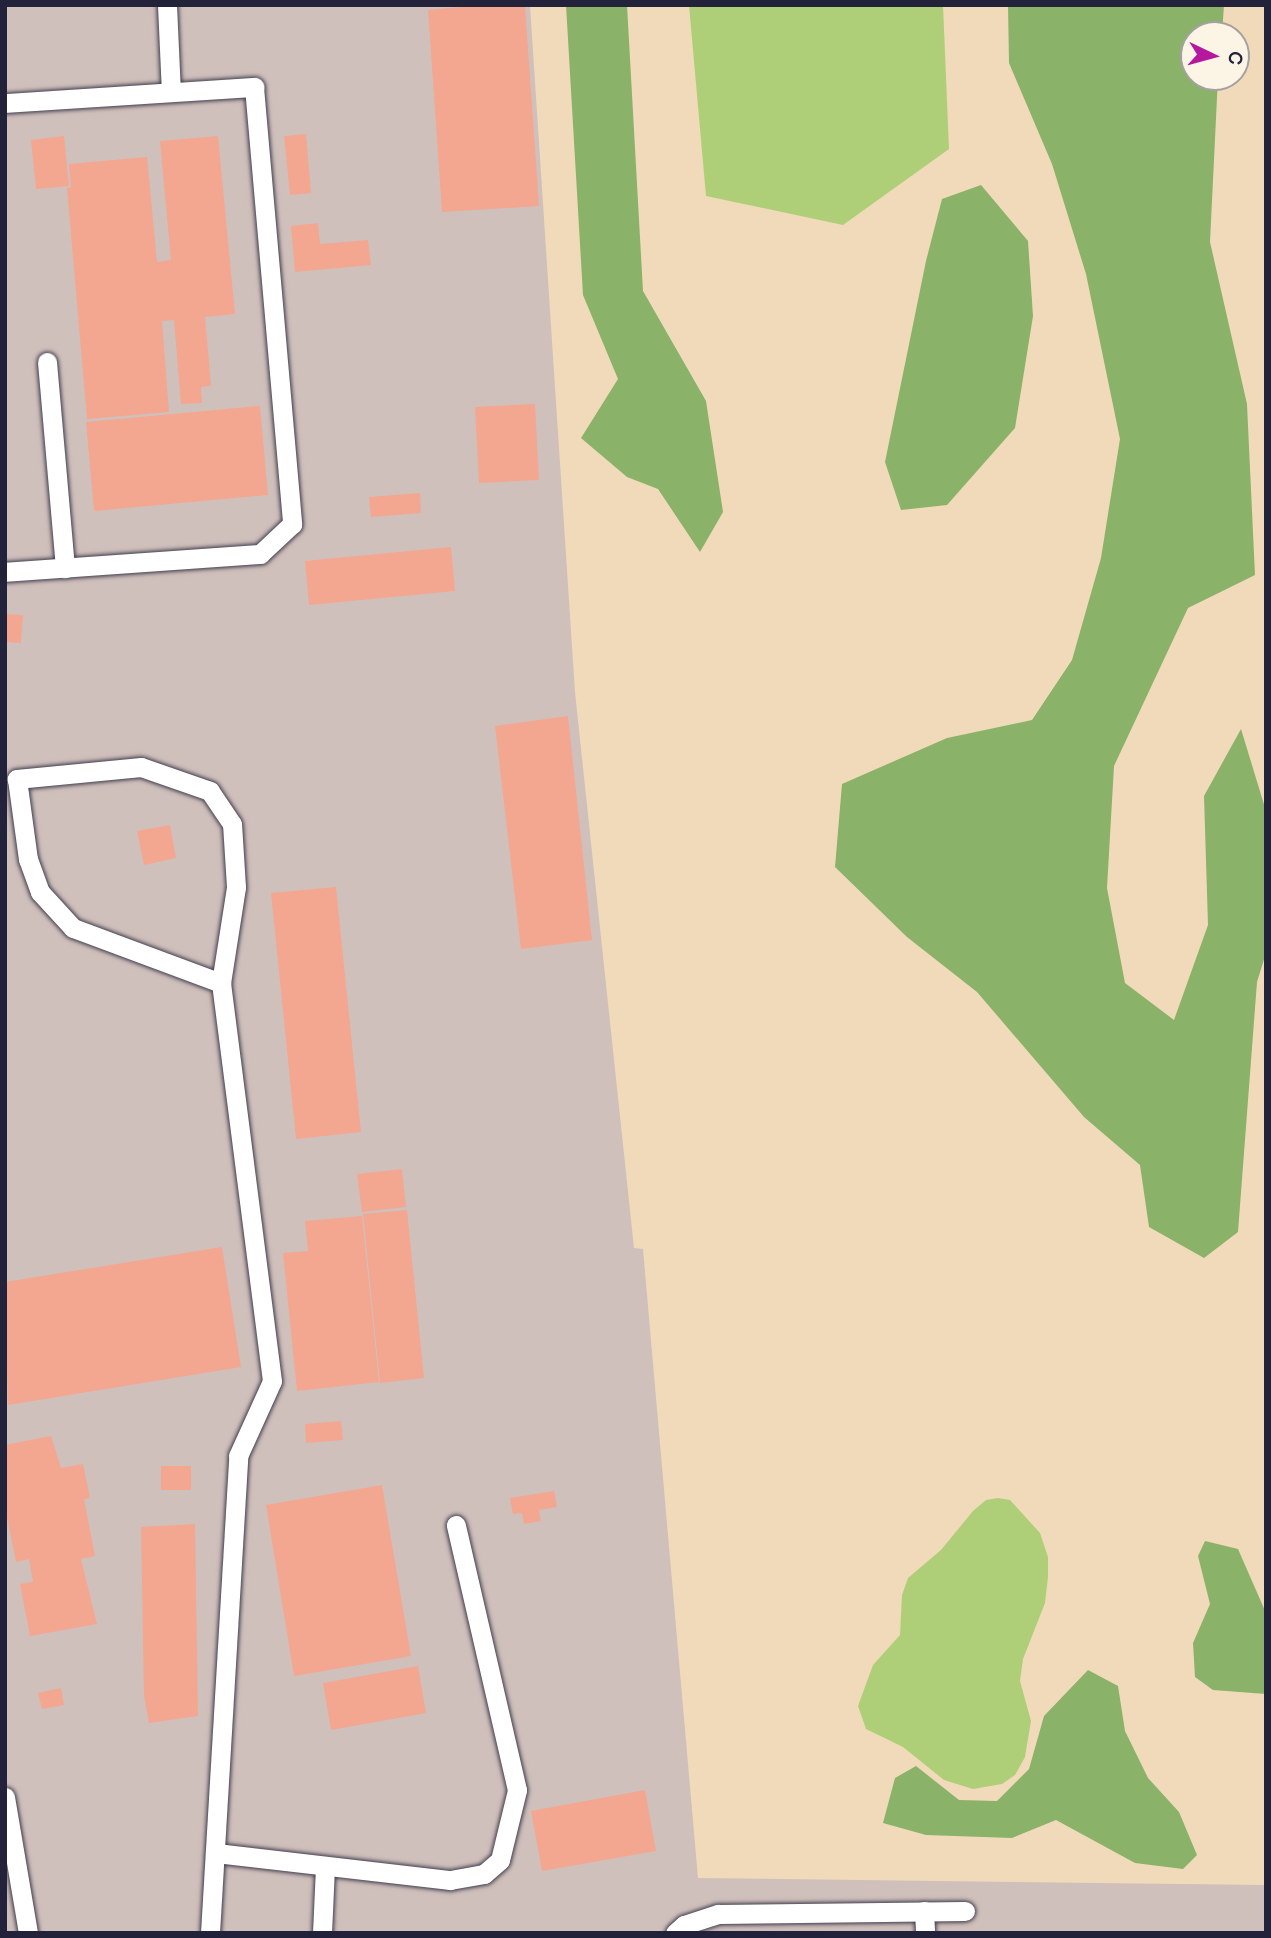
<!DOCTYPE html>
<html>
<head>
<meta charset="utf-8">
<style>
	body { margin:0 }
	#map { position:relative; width:1271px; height:1938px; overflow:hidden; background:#f1daba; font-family:"Balsamiq Sans",sans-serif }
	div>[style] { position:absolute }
	.industrial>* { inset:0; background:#d0c0bc }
	.green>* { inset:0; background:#aecf78 }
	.forest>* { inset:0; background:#8ab268 }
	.building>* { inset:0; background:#f3a690 }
	.roads { filter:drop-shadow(0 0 2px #413e4e) drop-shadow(0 0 2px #413e4e) }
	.service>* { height:19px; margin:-9.5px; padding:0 9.5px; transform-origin:9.5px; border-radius:9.5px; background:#fff }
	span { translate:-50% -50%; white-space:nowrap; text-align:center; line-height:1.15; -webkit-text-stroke:5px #fcf5e5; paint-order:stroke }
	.frame { position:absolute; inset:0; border:7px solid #22223b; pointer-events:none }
	.north { position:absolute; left:1180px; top:21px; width:70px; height:70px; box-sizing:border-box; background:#fcf5e5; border:2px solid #a5a1a1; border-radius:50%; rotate:95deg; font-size:19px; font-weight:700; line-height:28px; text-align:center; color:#22223b }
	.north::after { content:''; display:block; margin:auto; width:24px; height:32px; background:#b5179e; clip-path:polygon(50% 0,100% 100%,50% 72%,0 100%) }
</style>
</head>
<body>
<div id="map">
	<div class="industrial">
		<i style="clip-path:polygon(5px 5px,530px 5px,575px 692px,634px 1248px,643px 1249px,698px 1878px,1266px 1885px,1266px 1933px,5px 1933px)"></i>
	</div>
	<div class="green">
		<i style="clip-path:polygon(689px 5px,943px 5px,949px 149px,843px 225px,706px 196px)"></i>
		<i style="clip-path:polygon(998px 1498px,1010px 1500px,1040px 1533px,1048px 1557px,1048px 1577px,1045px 1603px,1023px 1659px,1020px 1681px,1031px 1721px,1025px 1757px,1015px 1775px,1002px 1784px,973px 1789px,944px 1780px,903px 1747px,866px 1729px,858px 1706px,873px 1665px,900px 1635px,902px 1595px,908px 1578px,941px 1550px,973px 1511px,986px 1500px)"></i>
	</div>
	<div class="forest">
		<i style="clip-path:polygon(566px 5px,627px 5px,643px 291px,706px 401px,723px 512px,700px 552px,658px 489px,627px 477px,581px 438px,618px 379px,583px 295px)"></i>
		<i style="clip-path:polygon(1008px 5px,1224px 5px,1222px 35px,1194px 35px,1194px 77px,1218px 77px,1210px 242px,1247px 404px,1255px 575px,1188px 608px,1114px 766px,1107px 888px,1125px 983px,1174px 1020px,1208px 925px,1204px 796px,1241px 729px,1266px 811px,1266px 953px,1257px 982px,1238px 1232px,1204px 1258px,1149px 1227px,1140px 1165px,1084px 1117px,977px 992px,907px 937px,835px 867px,842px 784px,947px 738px,1032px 720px,1072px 660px,1101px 558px,1120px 439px,1086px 274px,1052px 164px,1009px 63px)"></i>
		<i style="clip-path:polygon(981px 185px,1028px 241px,1033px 316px,1015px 428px,947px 505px,901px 510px,885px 462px,926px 261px,942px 199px)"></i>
		<i style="clip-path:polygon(1205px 1541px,1238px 1549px,1266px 1613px,1266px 1694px,1213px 1690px,1195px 1677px,1193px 1643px,1210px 1604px,1198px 1556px)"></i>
		<i style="clip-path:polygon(1088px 1670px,1118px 1686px,1125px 1731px,1148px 1778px,1179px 1812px,1197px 1855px,1183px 1869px,1135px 1863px,1056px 1820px,1012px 1838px,926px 1835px,883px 1823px,895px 1778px,916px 1766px,959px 1800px,997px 1801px,1029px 1769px,1044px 1716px)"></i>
	</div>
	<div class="building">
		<i style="clip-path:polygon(484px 5px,525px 5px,539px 206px,442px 212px,428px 10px)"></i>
		<i style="clip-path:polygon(306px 134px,311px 193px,290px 195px,284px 136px)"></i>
		<i style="clip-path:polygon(64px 136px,69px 186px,36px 189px,31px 140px)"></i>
		<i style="clip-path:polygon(218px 136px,235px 314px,205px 317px,211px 386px,201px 387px,202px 403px,181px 404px,174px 320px,162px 321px,169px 412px,87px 419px,67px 188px,71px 187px,69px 164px,147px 157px,157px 262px,171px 260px,160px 141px)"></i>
		<i style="clip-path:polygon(318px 223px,320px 244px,368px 240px,371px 265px,295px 272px,291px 226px)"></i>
		<i style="clip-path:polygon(535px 404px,539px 480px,479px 483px,475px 407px)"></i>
		<i style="clip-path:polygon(260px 406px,268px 495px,94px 511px,86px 422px)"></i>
		<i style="clip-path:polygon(420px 493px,421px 513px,371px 517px,369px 497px)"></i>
		<i style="clip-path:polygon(451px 547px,455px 591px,309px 605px,305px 561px)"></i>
		<i style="clip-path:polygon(5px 614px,23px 615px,21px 643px,5px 642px)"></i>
		<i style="clip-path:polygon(568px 716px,592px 940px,521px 949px,495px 726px)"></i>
		<i style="clip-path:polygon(170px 825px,176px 858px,144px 865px,137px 831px)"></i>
		<i style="clip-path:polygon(336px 887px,361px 1132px,296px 1139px,271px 893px)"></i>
		<i style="clip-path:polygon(402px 1169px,406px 1207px,362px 1212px,357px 1174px)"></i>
		<i style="clip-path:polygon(407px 1210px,424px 1378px,380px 1383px,363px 1214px)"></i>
		<i style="clip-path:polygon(362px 1216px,379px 1382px,297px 1391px,283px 1253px,308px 1251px,305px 1221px)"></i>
		<i style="clip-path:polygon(222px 1247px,241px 1367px,8px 1405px,5px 1282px)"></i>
		<i style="clip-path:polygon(341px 1421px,343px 1440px,306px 1443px,305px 1424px)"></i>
		<i style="clip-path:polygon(51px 1436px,61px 1468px,83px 1464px,90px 1498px,84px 1499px,95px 1556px,81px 1559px,97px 1624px,30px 1636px,20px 1584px,33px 1582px,29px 1559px,16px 1562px,5px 1507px,5px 1445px)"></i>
		<i style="clip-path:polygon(161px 1466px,191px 1466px,191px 1490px,161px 1490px)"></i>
		<i style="clip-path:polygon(382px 1485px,411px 1656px,294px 1676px,266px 1505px)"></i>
		<i style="clip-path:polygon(554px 1491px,557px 1507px,539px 1510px,541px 1521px,524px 1524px,522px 1513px,513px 1514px,510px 1498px)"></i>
		<i style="clip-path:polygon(195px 1524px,198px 1716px,149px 1723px,144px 1696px,141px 1527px)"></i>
		<i style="clip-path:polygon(418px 1666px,426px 1713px,331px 1730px,323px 1683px)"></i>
		<i style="clip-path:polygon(61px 1688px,64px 1705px,42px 1709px,38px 1693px)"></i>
		<i style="clip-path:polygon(645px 1790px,656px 1851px,542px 1871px,531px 1811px)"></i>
	</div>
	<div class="roads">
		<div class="service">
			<i style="left:167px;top:5px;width:87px;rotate:87.4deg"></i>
			<i style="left:5px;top:103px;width:250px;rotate:-3.7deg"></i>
			<i style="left:254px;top:87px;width:439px;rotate:85deg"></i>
			<i style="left:292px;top:524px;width:44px;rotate:136.8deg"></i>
			<i style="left:260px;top:554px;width:256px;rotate:176deg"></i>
			<i style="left:47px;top:362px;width:207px;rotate:85deg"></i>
			<i style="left:5px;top:1797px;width:138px;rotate:80.4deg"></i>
			<i style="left:216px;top:1853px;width:236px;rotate:6.6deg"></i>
			<i style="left:450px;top:1880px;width:35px;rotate:-10deg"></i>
			<i style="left:484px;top:1874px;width:21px;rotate:-41deg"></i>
			<i style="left:500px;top:1860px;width:72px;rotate:-76.3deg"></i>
			<i style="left:517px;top:1790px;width:272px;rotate:-103deg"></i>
			<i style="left:924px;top:1911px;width:22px;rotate:87deg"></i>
			<i style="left:210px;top:1933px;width:478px;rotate:-86.6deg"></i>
			<i style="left:238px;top:1456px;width:82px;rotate:-65.6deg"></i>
			<i style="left:272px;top:1381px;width:401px;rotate:-97.3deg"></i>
			<i style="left:221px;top:983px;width:97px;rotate:-81.1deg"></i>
			<i style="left:236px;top:887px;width:63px;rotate:-93.6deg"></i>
			<i style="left:232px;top:824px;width:40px;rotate:-124deg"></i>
			<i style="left:210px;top:791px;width:73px;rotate:-160.8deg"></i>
			<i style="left:141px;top:767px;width:125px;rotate:174.5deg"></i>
			<i style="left:17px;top:779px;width:81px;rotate:82.2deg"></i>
			<i style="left:28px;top:859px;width:35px;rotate:70deg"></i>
			<i style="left:40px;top:892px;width:49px;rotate:47.5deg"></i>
			<i style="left:73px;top:928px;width:158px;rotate:20.4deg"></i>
			<i style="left:322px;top:1933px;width:67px;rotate:-87.4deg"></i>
			<i style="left:675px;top:1933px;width:12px;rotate:-42deg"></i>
			<i style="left:684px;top:1925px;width:36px;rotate:-18deg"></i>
			<i style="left:718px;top:1914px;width:247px;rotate:-0.7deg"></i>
		</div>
	</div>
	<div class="frame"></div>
	<div class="north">С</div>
</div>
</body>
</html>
